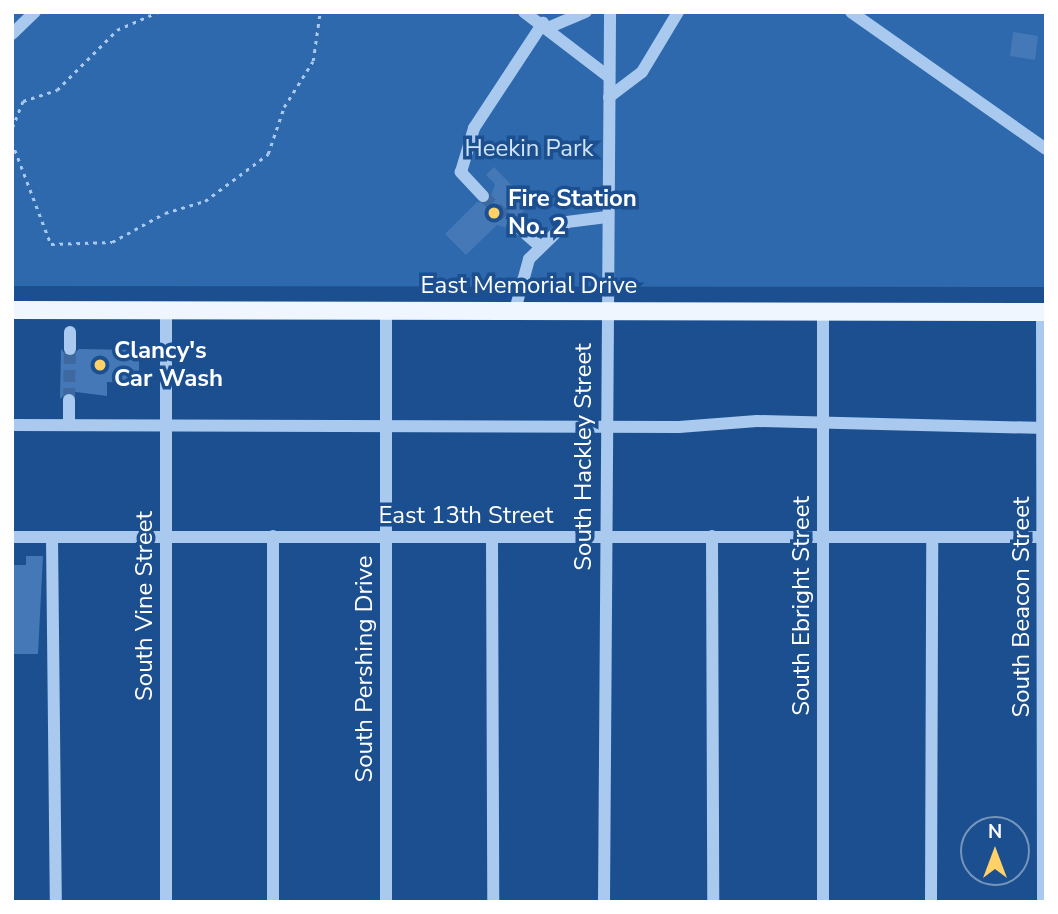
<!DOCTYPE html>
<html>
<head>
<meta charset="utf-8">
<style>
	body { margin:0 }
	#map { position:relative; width:1058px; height:914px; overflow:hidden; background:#1b4f8f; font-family:"Nunito Sans",sans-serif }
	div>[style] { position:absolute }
	.green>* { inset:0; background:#2e69ad }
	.building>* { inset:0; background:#4478b7 }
	.minor-tunnel>* { height:12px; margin-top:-6px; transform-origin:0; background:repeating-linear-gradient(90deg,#3d69a0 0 12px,transparent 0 18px) }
	.path>* { height:2.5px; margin-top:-1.25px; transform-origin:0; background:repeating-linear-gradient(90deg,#a9c9ee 0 3.5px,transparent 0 8.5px) }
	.minor>* { height:12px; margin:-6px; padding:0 6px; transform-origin:6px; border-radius:6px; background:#a9c9ee }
	.major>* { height:18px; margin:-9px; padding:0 9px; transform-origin:9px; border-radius:9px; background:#f0f6ff }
	.dots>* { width:19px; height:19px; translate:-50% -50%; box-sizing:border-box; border:4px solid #1b4f8f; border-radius:50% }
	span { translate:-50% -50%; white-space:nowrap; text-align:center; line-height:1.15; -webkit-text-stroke:7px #1b4f8f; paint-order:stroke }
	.park-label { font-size:24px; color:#cfe3fa }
	.poi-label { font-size:24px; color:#fff; font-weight:700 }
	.left { translate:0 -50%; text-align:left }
	.street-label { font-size:24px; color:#fff }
	.frame { position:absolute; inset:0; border:14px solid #fff; pointer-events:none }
	.north { position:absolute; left:960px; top:816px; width:70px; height:70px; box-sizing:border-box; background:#1b4f8f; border:2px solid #7695bc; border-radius:50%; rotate:0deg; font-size:19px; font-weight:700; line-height:28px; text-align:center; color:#fff }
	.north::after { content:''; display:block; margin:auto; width:24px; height:32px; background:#ffd166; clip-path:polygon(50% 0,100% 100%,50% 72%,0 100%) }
</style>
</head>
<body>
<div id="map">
	<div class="green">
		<i style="clip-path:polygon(12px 12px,1046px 12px,1046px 287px,12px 286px)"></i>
	</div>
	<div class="building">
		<i style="clip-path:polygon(1013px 32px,1038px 36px,1035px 60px,1010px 56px)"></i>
		<i style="clip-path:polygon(494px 167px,530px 204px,518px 216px,506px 216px,506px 228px,497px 225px,466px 255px,445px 234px,477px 202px,489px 202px,495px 184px,486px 175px)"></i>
		<i style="clip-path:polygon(61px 349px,69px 358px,79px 349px,139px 350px,139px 383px,107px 382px,107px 396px,68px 391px,60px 399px)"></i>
		<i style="clip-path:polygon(26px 556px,43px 556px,38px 654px,12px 654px,12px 565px,26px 565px)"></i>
	</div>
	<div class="minor-tunnel">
		<i style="left:483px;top:196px;width:39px;rotate:42deg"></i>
		<i style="left:69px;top:400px;width:51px;rotate:-88.9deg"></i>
	</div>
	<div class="path">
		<i style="left:12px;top:128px;width:29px;rotate:-68deg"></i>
		<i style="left:23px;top:101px;width:36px;rotate:-18deg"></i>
		<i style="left:57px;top:90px;width:85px;rotate:-45deg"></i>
		<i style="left:117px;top:30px;width:45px;rotate:-23.7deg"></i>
		<i style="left:12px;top:142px;width:109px;rotate:69.1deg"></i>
		<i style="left:51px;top:244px;width:61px;rotate:-1.9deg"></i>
		<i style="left:112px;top:242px;width:60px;rotate:-28.7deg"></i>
		<i style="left:165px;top:213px;width:42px;rotate:-16.7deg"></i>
		<i style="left:205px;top:201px;width:79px;rotate:-36.7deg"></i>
		<i style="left:268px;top:154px;width:50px;rotate:-71.2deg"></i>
		<i style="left:284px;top:107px;width:54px;rotate:-57.8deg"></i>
		<i style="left:313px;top:61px;width:49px;rotate:-81.9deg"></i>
	</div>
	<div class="minor">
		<i style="left:524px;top:12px;width:107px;rotate:37.4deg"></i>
		<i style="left:851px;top:12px;width:238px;rotate:35.1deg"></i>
		<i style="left:550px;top:27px;width:39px;rotate:-23deg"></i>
		<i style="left:12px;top:34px;width:32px;rotate:-44deg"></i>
		<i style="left:609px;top:97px;width:41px;rotate:-37.1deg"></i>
		<i style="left:642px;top:72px;width:70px;rotate:-59deg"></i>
		<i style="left:483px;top:196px;width:33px;rotate:-133deg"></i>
		<i style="left:461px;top:172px;width:46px;rotate:-73.5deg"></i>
		<i style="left:474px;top:128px;width:126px;rotate:-56.7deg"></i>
		<i style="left:512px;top:222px;width:38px;rotate:41deg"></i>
		<i style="left:515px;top:310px;width:53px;rotate:-74.6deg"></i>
		<i style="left:529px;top:259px;width:53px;rotate:-44.2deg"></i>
		<i style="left:567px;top:222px;width:40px;rotate:-7.1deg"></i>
		<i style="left:166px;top:311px;width:591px;rotate:90deg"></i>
		<i style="left:1042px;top:312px;width:590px;rotate:89.9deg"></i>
		<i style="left:70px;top:349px;width:17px;rotate:-90deg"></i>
		<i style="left:69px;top:424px;width:24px;rotate:-90deg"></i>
		<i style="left:12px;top:425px;width:667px;rotate:0.17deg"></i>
		<i style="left:679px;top:427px;width:78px;rotate:-4.4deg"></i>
		<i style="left:757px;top:421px;width:289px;rotate:1.4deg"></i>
		<i style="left:712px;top:536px;width:366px;rotate:89.8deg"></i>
		<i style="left:12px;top:537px;width:1034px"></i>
		<i style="left:52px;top:537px;width:365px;rotate:89.4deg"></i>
		<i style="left:492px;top:537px;width:365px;rotate:89.8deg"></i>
		<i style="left:273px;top:902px;width:366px;rotate:-90deg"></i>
		<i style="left:386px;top:902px;width:592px;rotate:-90deg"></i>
		<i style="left:604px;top:902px;width:890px;rotate:-89.61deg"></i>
		<i style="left:823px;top:902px;width:591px;rotate:-90deg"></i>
		<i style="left:931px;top:902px;width:365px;rotate:-89.8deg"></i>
	</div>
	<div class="major">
		<i style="left:12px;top:310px;width:1034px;rotate:0.11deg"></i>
	</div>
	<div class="dots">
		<i style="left:494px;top:213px;background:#ffd166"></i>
		<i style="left:100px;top:365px;background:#ffd166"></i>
	</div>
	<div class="park-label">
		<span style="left:529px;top:149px">Heekin Park</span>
	</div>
	<div class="poi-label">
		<span class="left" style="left:508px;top:213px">Fire Station<br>No. 2</span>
		<span class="left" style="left:114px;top:365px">Clancy's<br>Car Wash</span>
	</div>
	<div class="street-label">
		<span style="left:529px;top:286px">East Memorial Drive</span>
		<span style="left:584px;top:457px;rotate:-90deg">South Hackley Street</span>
		<span style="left:466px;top:516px">East 13th Street</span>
		<span style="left:145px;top:606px;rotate:-90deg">South Vine Street</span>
		<span style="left:802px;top:606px;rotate:-90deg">South Ebright Street</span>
		<span style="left:1022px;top:607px;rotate:-90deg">South Beacon Street</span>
		<span style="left:365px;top:669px;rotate:-90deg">South Pershing Drive</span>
	</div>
	<div class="frame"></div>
	<div class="north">N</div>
</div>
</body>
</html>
